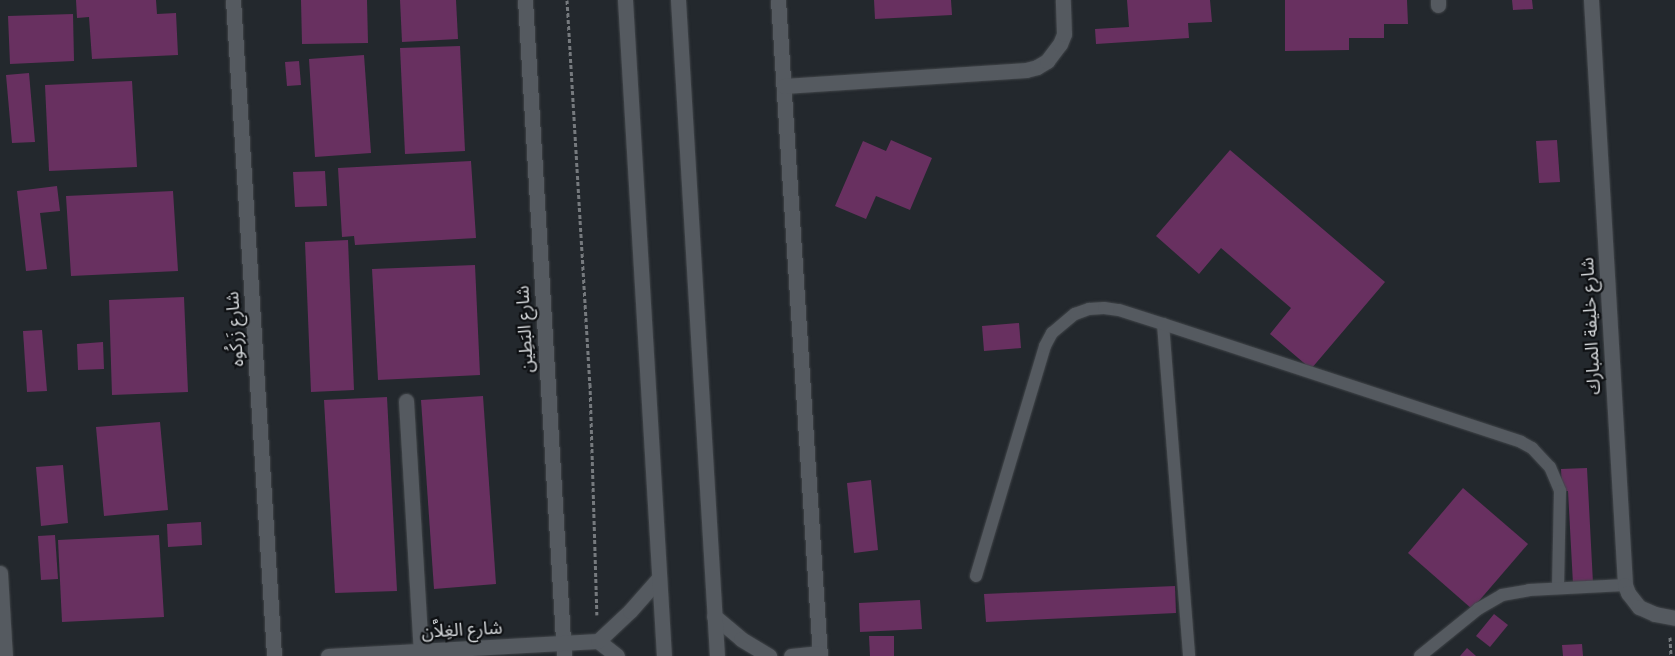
<!DOCTYPE html>
<html>
<head>
<meta charset="utf-8">
<style>
	body { margin:0 }
	#map { position:relative; width:1675px; height:656px; overflow:hidden; background:#23282d; font-family:"Space Grotesk","Noto Sans Arabic",sans-serif }
	div>[style] { position:absolute }
	.building>* { inset:0; background:#683060 }
	.path>* { height:3px; margin-top:-1.5px; transform-origin:0; background:repeating-linear-gradient(90deg,#767a7e 0 4px,transparent 0 6.5px) }
	.roads { filter:drop-shadow(0 0 1px #414549) drop-shadow(0 0 1px #414549) }
	.lane>* { height:12px; margin:-6px; padding:0 6px; transform-origin:6px; border-radius:6px; background:#555a60 }
	.street>* { height:15px; margin:-7.5px; padding:0 7.5px; transform-origin:7.5px; border-radius:7.5px; background:#555a60 }
	.secondary>* { height:15px; margin:-7.5px; padding:0 7.5px; transform-origin:7.5px; border-radius:7.5px; background:#555a60 }
	span { translate:-50% -50%; white-space:nowrap; text-align:center; line-height:1.15; -webkit-text-stroke:4.5px #0e1013; paint-order:stroke }
	.street-label { font-size:18px; color:#d7dadd }
</style>
</head>
<body>
<div id="map">
	<div class="building">
		<i style="clip-path:polygon(76px 0,156px 0,157px 14px,176px 13px,178px 55px,92px 59px,89px 17px,77px 18px)"></i>
		<i style="clip-path:polygon(301px 0,367px 0,368px 43px,302px 44px)"></i>
		<i style="clip-path:polygon(400px 0,456px 0,458px 39px,402px 42px)"></i>
		<i style="clip-path:polygon(874px 0,951px 0,952px 15px,875px 19px)"></i>
		<i style="clip-path:polygon(1127px 0,1210px 0,1212px 22px,1188px 23px,1189px 38px,1096px 44px,1095px 29px,1129px 27px)"></i>
		<i style="clip-path:polygon(1285px 0,1407px 0,1408px 24px,1384px 24px,1384px 38px,1349px 38px,1349px 50px,1285px 51px)"></i>
		<i style="clip-path:polygon(1512px 0,1532px 0,1533px 9px,1513px 10px)"></i>
		<i style="clip-path:polygon(73px 14px,74px 61px,10px 64px,8px 16px)"></i>
		<i style="clip-path:polygon(460px 46px,465px 151px,405px 154px,400px 48px)"></i>
		<i style="clip-path:polygon(364px 55px,371px 153px,315px 157px,309px 59px)"></i>
		<i style="clip-path:polygon(299px 61px,301px 85px,287px 86px,285px 62px)"></i>
		<i style="clip-path:polygon(29px 73px,35px 142px,12px 143px,6px 75px)"></i>
		<i style="clip-path:polygon(132px 81px,137px 167px,49px 171px,45px 85px)"></i>
		<i style="clip-path:polygon(891px 140px,932px 158px,910px 210px,876px 196px,866px 219px,835px 206px,863px 141px,886px 151px)"></i>
		<i style="clip-path:polygon(1557px 140px,1560px 182px,1539px 183px,1536px 141px)"></i>
		<i style="clip-path:polygon(1230px 150px,1385px 282px,1311px 369px,1270px 334px,1291px 308px,1221px 248px,1199px 274px,1156px 236px)"></i>
		<i style="clip-path:polygon(471px 161px,476px 238px,355px 245px,354px 236px,342px 237px,338px 168px)"></i>
		<i style="clip-path:polygon(325px 171px,327px 206px,295px 207px,293px 172px)"></i>
		<i style="clip-path:polygon(57px 186px,60px 211px,40px 213px,47px 269px,26px 271px,17px 191px)"></i>
		<i style="clip-path:polygon(173px 191px,178px 271px,71px 276px,66px 196px)"></i>
		<i style="clip-path:polygon(348px 240px,354px 390px,311px 392px,305px 242px)"></i>
		<i style="clip-path:polygon(475px 265px,480px 375px,378px 380px,372px 269px)"></i>
		<i style="clip-path:polygon(184px 297px,188px 392px,112px 395px,109px 300px)"></i>
		<i style="clip-path:polygon(1019px 323px,1021px 348px,984px 351px,982px 326px)"></i>
		<i style="clip-path:polygon(42px 330px,47px 391px,27px 392px,23px 331px)"></i>
		<i style="clip-path:polygon(103px 342px,104px 369px,78px 370px,77px 344px)"></i>
		<i style="clip-path:polygon(483px 396px,496px 584px,434px 589px,421px 400px)"></i>
		<i style="clip-path:polygon(387px 397px,397px 591px,335px 593px,324px 400px)"></i>
		<i style="clip-path:polygon(160px 422px,168px 510px,104px 516px,96px 427px)"></i>
		<i style="clip-path:polygon(63px 465px,68px 523px,41px 526px,36px 467px)"></i>
		<i style="clip-path:polygon(1587px 468px,1593px 583px,1573px 584px,1568px 491px,1562px 491px,1561px 469px)"></i>
		<i style="clip-path:polygon(871px 480px,878px 550px,854px 553px,847px 483px)"></i>
		<i style="clip-path:polygon(1463px 488px,1528px 544px,1472px 609px,1408px 553px)"></i>
		<i style="clip-path:polygon(201px 522px,202px 545px,168px 547px,167px 524px)"></i>
		<i style="clip-path:polygon(55px 535px,58px 579px,41px 580px,38px 536px)"></i>
		<i style="clip-path:polygon(159px 535px,164px 617px,62px 622px,58px 540px)"></i>
		<i style="clip-path:polygon(1175px 586px,1176px 613px,986px 622px,984px 594px)"></i>
		<i style="clip-path:polygon(920px 600px,922px 629px,860px 632px,859px 603px)"></i>
		<i style="clip-path:polygon(1494px 614px,1508px 625px,1490px 647px,1476px 636px)"></i>
		<i style="clip-path:polygon(869px 636px,894px 636px,894px 656px,870px 656px)"></i>
		<i style="clip-path:polygon(1582px 644px,1583px 656px,1563px 656px,1562px 645px)"></i>
		<i style="clip-path:polygon(1467px 648px,1476px 656px,1460px 656px)"></i>
	</div>
	<div class="path">
		<i style="left:567px;top:0;width:385px;rotate:86.6deg"></i>
		<i style="left:590px;top:384px;width:231px;rotate:88.3deg"></i>
		<i style="left:1670px;top:637px;width:19px;rotate:87deg"></i>
	</div>
	<div class="roads">
		<div class="lane">
			<i style="left:1163px;top:324px;width:333px;rotate:85.5deg"></i>
			<i style="left:976px;top:576px;width:240px;rotate:-73.3deg"></i>
			<i style="left:1045px;top:346px;width:15px;rotate:-62deg"></i>
			<i style="left:1052px;top:333px;width:30px;rotate:-40deg"></i>
			<i style="left:1075px;top:314px;width:15px;rotate:-20deg"></i>
			<i style="left:1089px;top:309px;width:15px;rotate:-4deg"></i>
			<i style="left:1104px;top:308px;width:15px;rotate:8deg"></i>
			<i style="left:1119px;top:310px;width:46px;rotate:17.7deg"></i>
			<i style="left:1163px;top:324px;width:377px;rotate:18.2deg"></i>
			<i style="left:1521px;top:442px;width:13px;rotate:29deg"></i>
			<i style="left:1532px;top:448px;width:26px;rotate:47deg"></i>
			<i style="left:1550px;top:467px;width:26px;rotate:67deg"></i>
			<i style="left:1560px;top:491px;width:97px;rotate:91.2deg"></i>
			<i style="left:1420px;top:656px;width:75px;rotate:-39deg"></i>
			<i style="left:1478px;top:609px;width:28px;rotate:-30deg"></i>
			<i style="left:1502px;top:595px;width:27px;rotate:-10deg"></i>
			<i style="left:1529px;top:590px;width:96px;rotate:-3deg"></i>
		</div>
		<div class="street">
			<i style="left:233px;top:0;width:657px;rotate:86.42deg"></i>
			<i style="left:525px;top:0;width:657px;rotate:86.6deg"></i>
			<i style="left:778px;top:0;width:657px;rotate:86.34deg"></i>
			<i style="left:1591px;top:0;width:586px;rotate:86.67deg"></i>
			<i style="left:1625px;top:585px;width:9px;rotate:69deg"></i>
			<i style="left:1628px;top:593px;width:18px;rotate:52deg"></i>
			<i style="left:1639px;top:607px;width:17px;rotate:24deg"></i>
			<i style="left:1655px;top:614px;width:20px;rotate:11deg"></i>
			<i style="left:1438px;top:5px;width:5px;rotate:-90deg"></i>
			<i style="left:784px;top:86px;width:243px;rotate:-3.8deg"></i>
			<i style="left:1026px;top:70px;width:11px;rotate:-15deg"></i>
			<i style="left:1037px;top:67px;width:12px;rotate:-31deg"></i>
			<i style="left:1047px;top:61px;width:21px;rotate:-53deg"></i>
			<i style="left:1060px;top:44px;width:11px;rotate:-68deg"></i>
			<i style="left:1064px;top:34px;width:34px;rotate:-92deg"></i>
			<i style="left:406px;top:401px;width:250px;rotate:86.6deg"></i>
			<i style="left:0;top:573px;width:83px;rotate:86.6deg"></i>
			<i style="left:714px;top:616px;width:35px;rotate:40deg"></i>
			<i style="left:741px;top:639px;width:33px;rotate:31deg"></i>
			<i style="left:598px;top:641px;width:24px;rotate:38deg"></i>
			<i style="left:328px;top:656px;width:270px;rotate:-3.2deg"></i>
			<i style="left:598px;top:641px;width:44px;rotate:-43.2deg"></i>
			<i style="left:630px;top:611px;width:44px;rotate:-48.7deg"></i>
			<i style="left:791px;top:656px;width:29px;rotate:-6deg"></i>
		</div>
		<div class="secondary">
			<i style="left:625px;top:0;width:657px;rotate:86.6deg"></i>
			<i style="left:678px;top:0;width:657px;rotate:86.6deg"></i>
		</div>
	</div>
	<div class="street-label">
		<span style="left:1591px;top:326px;rotate:-93deg">شارع خليفة المبارك</span>
		<span style="left:235px;top:329px;rotate:-94deg">شارع زَركُوه</span>
		<span style="left:525px;top:329px;rotate:-93deg">شارع البَطِين</span>
		<span style="left:462px;top:630px;rotate:-3deg">شارع الغِلاَّن</span>
	</div>
</div>
</body>
</html>
